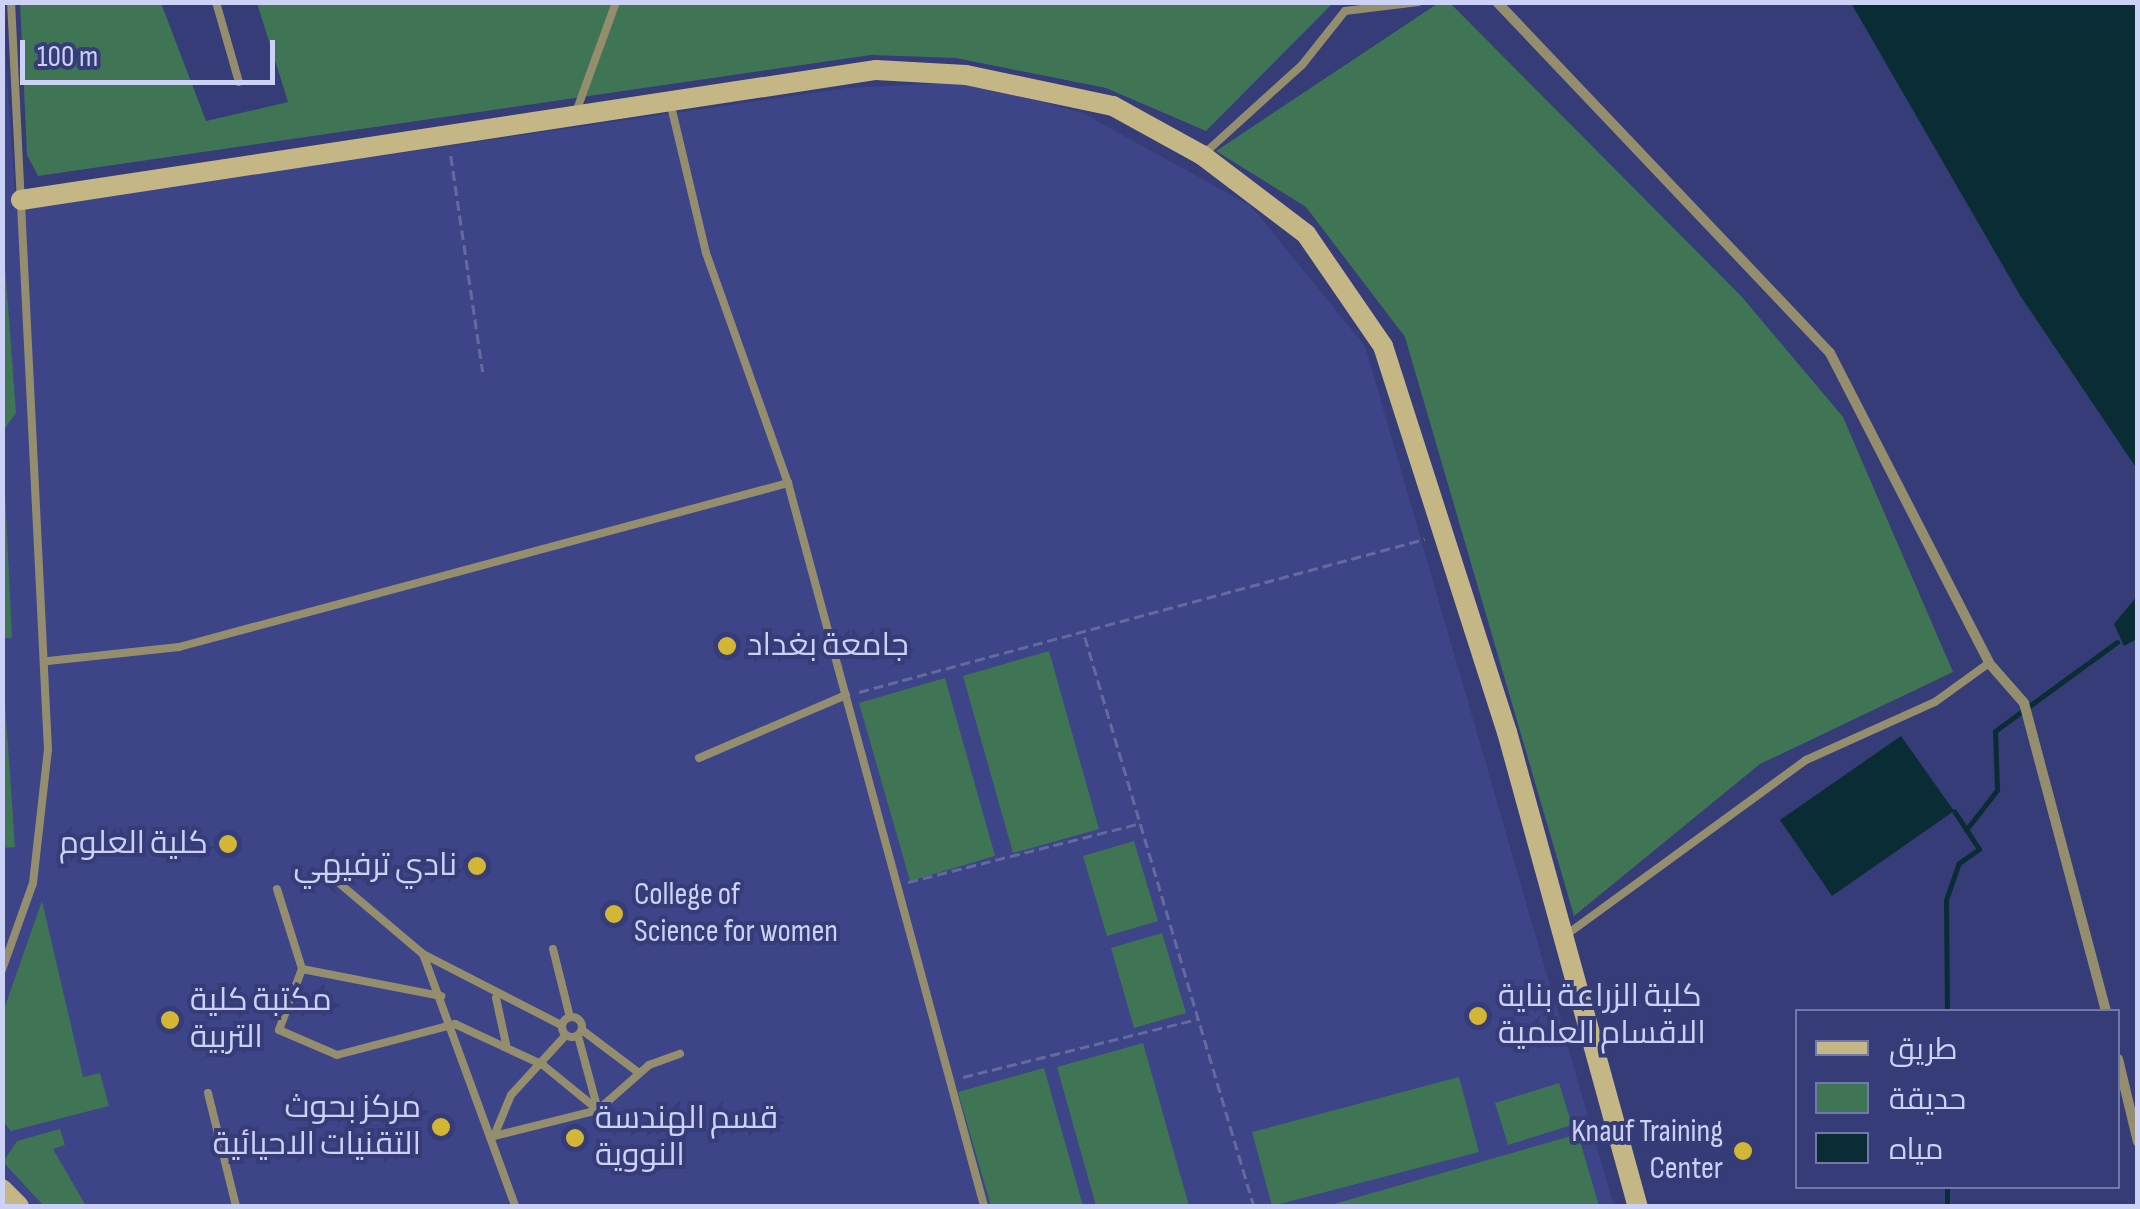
<!DOCTYPE html>
<html>
<head>
<meta charset="utf-8">
<style>
	body { margin:0 }
	#map { position:relative; width:2140px; height:1209px; overflow:hidden; background:#353c77; font-family:"Sofia Sans Condensed",Cairo,sans-serif }
	div>[style] { position:absolute }
	.built>* { inset:0; background:#3d4487 }
	.green>* { inset:0; background:#3f7554 }
	.water>* { inset:0; background:#0a2d35 }
	.stream>* { height:5px; margin:-2.5px; padding:0 2.5px; transform-origin:2.5px; border-radius:2.5px; background:#0a2d35 }
	.path>* { height:2.5px; margin-top:-1.25px; transform-origin:0; background:repeating-linear-gradient(90deg,#636a9e 0 10px,transparent 0 15px) }
	.lane>* { height:8px; margin:-4px; padding:0 4px; transform-origin:4px; border-radius:4px; background:#958e6e }
	.lane>.ring { margin:-4px; padding:0; box-sizing:content-box; background:none; border:8px solid #958e6e; border-radius:50% }
	.street>* { height:10px; margin:-5px; padding:0 5px; transform-origin:5px; border-radius:5px; background:#958e6e }
	.secondary>* { height:20px; margin:-10px; padding:0 10px; transform-origin:10px; border-radius:10px; background:#c4b785 }
	.dots>* { width:28px; height:28px; translate:-50% -50%; box-sizing:border-box; border:5px solid #353c77; border-radius:50% }
	span { translate:-50% -50%; white-space:nowrap; text-align:center; line-height:1.15; -webkit-text-stroke:8px #353c77; paint-order:stroke }
	.poi-label { font-size:32px; color:#cbd2f6 }
	.left { translate:0 -50%; text-align:left }
	.right { translate:-100% -50%; text-align:right }
	.frame { position:absolute; inset:0; border:5px solid #cbd2f6; pointer-events:none }
	.legend { position:absolute; left:1795px; top:1009px; width:325px; height:180px; box-sizing:border-box; background:#353c77; border:2px solid #7178aa; margin:0; padding:12px 18px; list-style:none; font-size:30px; color:#cbd2f6 }
	.legend li { display:flex; align-items:center; gap:20px; height:50px }
	.legend b { width:50px; border:2px solid #7178aa }
	.scale { position:absolute; left:20px; top:40px; width:255px; height:45px; box-sizing:border-box; border:5px solid #cbd2f6; border-top:0; padding-left:12px; font-size:30px; line-height:35px; white-space:nowrap; color:#cbd2f6; -webkit-text-stroke:8px #353c77; paint-order:stroke }
</style>
</head>
<body>
<div id="map">
	<div class="built">
		<i style="clip-path:polygon(2px 3px,16px 209px,846px 88px,967px 82px,1083px 113px,1251px 206px,1365px 346px,1614px 1206px,3px 1206px)"></i>
	</div>
	<div class="green">
		<i style="clip-path:polygon(1440px 2px,1450px 3px,1742px 297px,1843px 417px,1953px 672px,1760px 764px,1574px 916px,1405px 337px,1306px 207px,1216px 151px)"></i>
		<i style="clip-path:polygon(20px 3px,161px 3px,206px 121px,288px 102px,257px 3px,1333px 3px,1206px 131px,1106px 88px,956px 58px,871px 55px,38px 176px,27px 155px)"></i>
		<i style="clip-path:polygon(3px 239px,16px 413px,3px 431px,2px 431px)"></i>
		<i style="clip-path:polygon(3px 449px,12px 638px,2px 638px)"></i>
		<i style="clip-path:polygon(1049px 651px,1099px 829px,1013px 853px,963px 676px)"></i>
		<i style="clip-path:polygon(2px 659px,15px 847px,3px 848px,2px 848px)"></i>
		<i style="clip-path:polygon(945px 678px,995px 856px,910px 881px,859px 703px)"></i>
		<i style="clip-path:polygon(1134px 841px,1158px 921px,1107px 936px,1083px 856px)"></i>
		<i style="clip-path:polygon(42px 901px,83px 1077px,100px 1073px,109px 1106px,11px 1131px,3px 1122px,3px 1012px)"></i>
		<i style="clip-path:polygon(1162px 933px,1186px 1013px,1134px 1028px,1111px 948px)"></i>
		<i style="clip-path:polygon(1143px 1043px,1189px 1206px,1096px 1206px,1057px 1067px)"></i>
		<i style="clip-path:polygon(1044px 1068px,1083px 1206px,991px 1206px,958px 1092px)"></i>
		<i style="clip-path:polygon(1459px 1077px,1479px 1152px,1272px 1206px,1252px 1132px)"></i>
		<i style="clip-path:polygon(1559px 1083px,1572px 1125px,1508px 1145px,1495px 1103px)"></i>
		<i style="clip-path:polygon(60px 1129px,65px 1145px,53px 1149px,86px 1206px,44px 1206px,3px 1162px,17px 1141px)"></i>
		<i style="clip-path:polygon(1578px 1134px,1599px 1206px,1327px 1206px)"></i>
	</div>
	<div class="water">
		<i style="clip-path:polygon(1851px 3px,2137px 3px,2137px 469px,2021px 297px)"></i>
		<i style="clip-path:polygon(2137px 596px,2137px 639px,2124px 646px,2114px 624px)"></i>
		<i style="clip-path:polygon(1901px 736px,1954px 811px,1832px 896px,1780px 820px)"></i>
	</div>
	<div class="stream">
		<i style="left:1966px;top:830px;width:51px;rotate:-52.2deg"></i>
		<i style="left:1997px;top:790px;width:59px;rotate:-91.9deg"></i>
		<i style="left:1995px;top:731px;width:151px;rotate:-36.1deg"></i>
		<i style="left:1947px;top:1012px;width:112px;rotate:-90.5deg"></i>
		<i style="left:1946px;top:900px;width:39px;rotate:-71deg"></i>
		<i style="left:1959px;top:863px;width:24px;rotate:-35deg"></i>
		<i style="left:1979px;top:849px;width:45px;rotate:-123.3deg"></i>
		<i style="left:1947px;top:1186px;width:20px;rotate:90deg"></i>
	</div>
	<div class="path">
		<i style="left:451px;top:156px;width:218px;rotate:81.6deg"></i>
		<i style="left:1085px;top:637px;width:594px;rotate:73.46deg"></i>
		<i style="left:859px;top:692px;width:586px;rotate:-15.13deg"></i>
		<i style="left:908px;top:882px;width:236px;rotate:-14.2deg"></i>
		<i style="left:963px;top:1077px;width:242px;rotate:-13.9deg"></i>
	</div>
	<div class="lane">
		<i style="left:216px;top:2px;width:83px;rotate:74deg"></i>
		<i style="left:671px;top:106px;width:151px;rotate:76.6deg"></i>
		<i style="left:706px;top:253px;width:244px;rotate:70.4deg"></i>
		<i style="left:788px;top:483px;width:749px;rotate:74.83deg"></i>
		<i style="left:576px;top:112px;width:117px;rotate:-70deg"></i>
		<i style="left:1206px;top:152px;width:130px;rotate:-42.2deg"></i>
		<i style="left:1302px;top:65px;width:69px;rotate:-51.5deg"></i>
		<i style="left:1345px;top:11px;width:74px;rotate:-7deg"></i>
		<i style="left:48px;top:661px;width:132px;rotate:-6.1deg"></i>
		<i style="left:179px;top:647px;width:631px;rotate:-15.07deg"></i>
		<i style="left:699px;top:758px;width:160px;rotate:-23.2deg"></i>
		<i style="left:333px;top:878px;width:118px;rotate:40.2deg"></i>
		<i style="left:423px;top:954px;width:268px;rotate:69.9deg"></i>
		<i style="left:277px;top:889px;width:84px;rotate:72.6deg"></i>
		<i style="left:302px;top:969px;width:65px;rotate:110.7deg"></i>
		<i style="left:279px;top:1030px;width:63px;rotate:23.3deg"></i>
		<i style="left:337px;top:1055px;width:122px;rotate:-14.7deg"></i>
		<i style="left:455px;top:1024px;width:97px;rotate:25deg"></i>
		<i style="left:543px;top:1065px;width:71px;rotate:39.3deg"></i>
		<i style="left:1566px;top:935px;width:297px;rotate:-36.1deg"></i>
		<i style="left:1806px;top:760px;width:141px;rotate:-24.2deg"></i>
		<i style="left:1935px;top:702px;width:67px;rotate:-35.8deg"></i>
		<i style="left:553px;top:949px;width:70px;rotate:76deg"></i>
		<i style="left:423px;top:954px;width:155px;rotate:27.2deg"></i>
		<i style="left:302px;top:969px;width:142px;rotate:11deg"></i>
		<i style="left:2px;top:970px;width:92px;rotate:-70.4deg"></i>
		<i style="left:33px;top:883px;width:134px;rotate:-83.6deg"></i>
		<i style="left:48px;top:750px;width:749px;rotate:-92.83deg"></i>
		<i style="left:496px;top:998px;width:47px;rotate:77.7deg"></i>
		<i class="ring" style="left:562px;top:1017px;width:12px;height:12px"></i>
		<i style="left:582px;top:1030px;width:71px;rotate:37deg"></i>
		<i style="left:578px;top:1036px;width:77px;rotate:74.9deg"></i>
		<i style="left:208px;top:1093px;width:116px;rotate:76.1deg"></i>
		<i style="left:494px;top:1136px;width:107px;rotate:-14deg"></i>
		<i style="left:598px;top:1110px;width:68px;rotate:-41.4deg"></i>
		<i style="left:649px;top:1065px;width:33px;rotate:-20deg"></i>
		<i style="left:494px;top:1136px;width:44px;rotate:-67.5deg"></i>
		<i style="left:511px;top:1095px;width:80px;rotate:-47.5deg"></i>
	</div>
	<div class="street">
		<i style="left:1497px;top:2px;width:484px;rotate:46.5deg"></i>
		<i style="left:1830px;top:353px;width:348px;rotate:62.8deg"></i>
		<i style="left:1989px;top:663px;width:53px;rotate:48.8deg"></i>
		<i style="left:2024px;top:703px;width:320px;rotate:75.1deg"></i>
		<i style="left:2118px;top:1059px;width:85px;rotate:76.5deg"></i>
	</div>
	<div class="secondary">
		<i style="left:21px;top:200px;width:865px;rotate:-8.65deg"></i>
		<i style="left:876px;top:70px;width:90px;rotate:3.2deg"></i>
		<i style="left:966px;top:75px;width:150px;rotate:11.9deg"></i>
		<i style="left:1113px;top:106px;width:102px;rotate:28.8deg"></i>
		<i style="left:1202px;top:155px;width:131px;rotate:37.2deg"></i>
		<i style="left:1306px;top:234px;width:136px;rotate:55.5deg"></i>
		<i style="left:1383px;top:346px;width:405px;rotate:72.2deg"></i>
		<i style="left:1507px;top:732px;width:492px;rotate:74.6deg"></i>
		<i style="left:2px;top:1189px;width:24px;rotate:45deg"></i>
	</div>
	<div class="dots">
		<i style="left:727px;top:646px;background:#d3b635"></i>
		<i style="left:228px;top:844px;background:#d3b635"></i>
		<i style="left:477px;top:866px;background:#d3b635"></i>
		<i style="left:614px;top:914px;background:#d3b635"></i>
		<i style="left:1478px;top:1016px;background:#d3b635"></i>
		<i style="left:170px;top:1020px;background:#d3b635"></i>
		<i style="left:441px;top:1127px;background:#d3b635"></i>
		<i style="left:575px;top:1138px;background:#d3b635"></i>
		<i style="left:1743px;top:1151px;background:#d3b635"></i>
	</div>
	<div class="poi-label">
		<span class="left" style="left:747px;top:646px">جامعة بغداد</span>
		<span class="right" style="left:208px;top:844px">كلية العلوم</span>
		<span class="right" style="left:457px;top:866px">نادي ترفيهي</span>
		<span class="left" style="left:634px;top:914px">College of<br>Science for women</span>
		<span class="left" style="left:1498px;top:1016px">كلية الزراعة بناية<br>الاقسام العلمية</span>
		<span class="left" style="left:190px;top:1020px">مكتبة كلية<br>التربية</span>
		<span class="right" style="left:421px;top:1127px">مركز بحوث<br>التقنيات الاحيائية</span>
		<span class="left" style="left:595px;top:1138px">قسم الهندسة<br>النووية</span>
		<span class="right" style="left:1723px;top:1151px">Knauf Training<br>Center</span>
	</div>
	<div class="frame"></div>
	<ul class="legend">
	<li><b style="height:12px;background:#c4b785"></b>طريق</li>
	<li><b style="height:28px;background:#3f7554"></b>حديقة</li>
	<li><b style="height:28px;background:#0a2d35"></b>مياه</li>
	</ul>
	<div class="scale">100 m</div>
</div>
</body>
</html>
